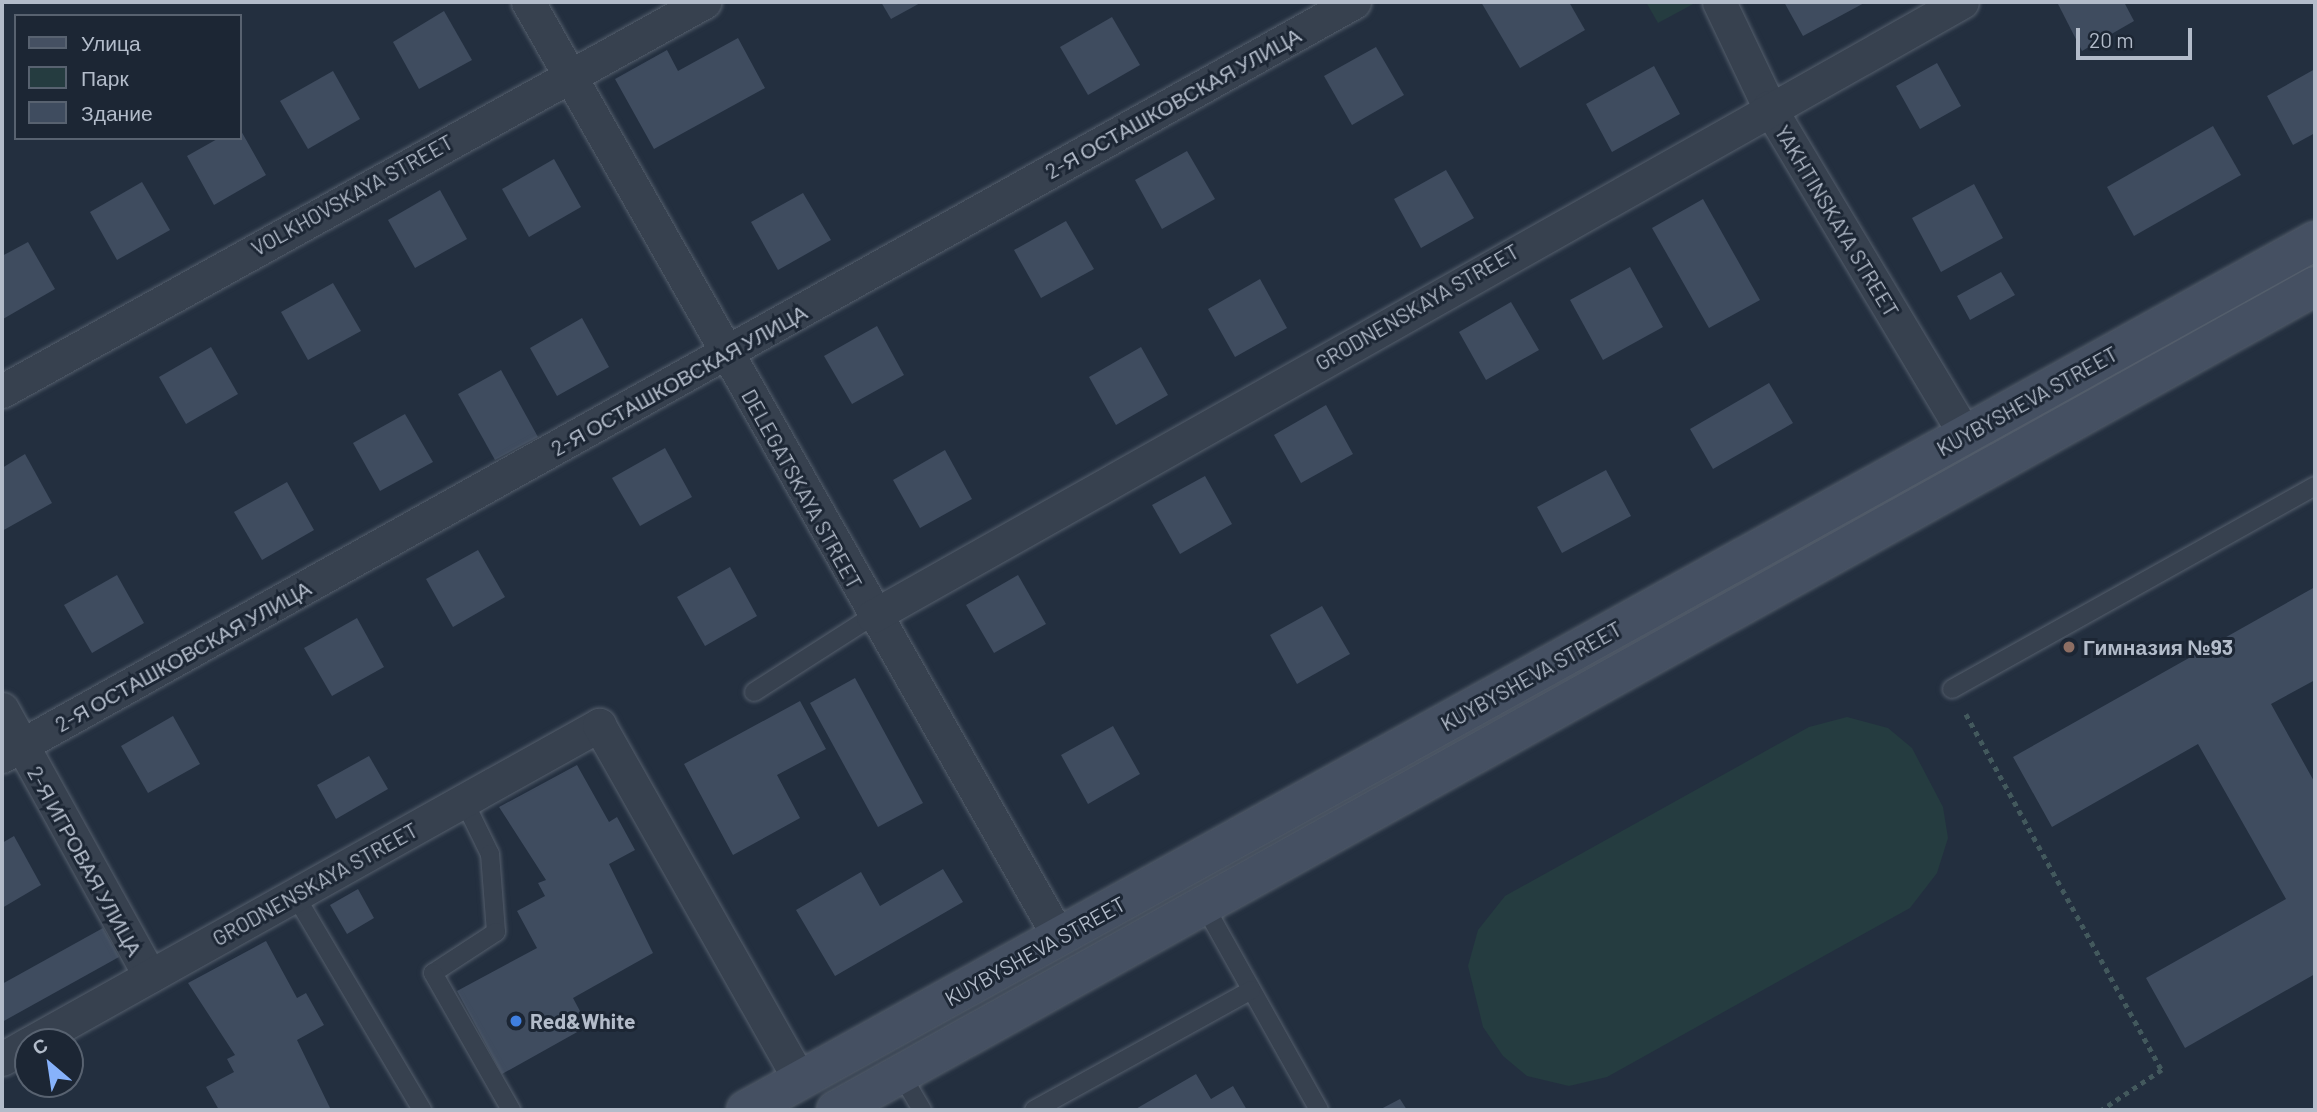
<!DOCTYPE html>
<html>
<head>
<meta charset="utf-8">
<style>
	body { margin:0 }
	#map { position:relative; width:2317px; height:1112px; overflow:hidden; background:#232f3f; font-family:Barlow,sans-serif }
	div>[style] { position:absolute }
	.green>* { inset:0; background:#253c40 }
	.building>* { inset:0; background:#3f4c5f }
	.path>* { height:4.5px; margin-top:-2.25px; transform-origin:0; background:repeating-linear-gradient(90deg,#43595d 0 5px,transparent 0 10px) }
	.roads { filter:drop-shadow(0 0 2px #555f6d) drop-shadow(0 0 2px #555f6d) }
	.lane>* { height:18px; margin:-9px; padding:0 9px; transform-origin:9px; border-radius:9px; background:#37414f }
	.street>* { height:33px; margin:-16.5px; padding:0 16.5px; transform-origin:16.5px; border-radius:16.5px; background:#37414f }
	.secondary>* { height:38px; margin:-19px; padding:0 19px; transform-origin:19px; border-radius:19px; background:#455062 }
	.dots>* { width:19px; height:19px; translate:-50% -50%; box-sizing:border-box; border:4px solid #1c2634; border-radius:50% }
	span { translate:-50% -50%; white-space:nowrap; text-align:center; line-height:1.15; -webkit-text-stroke:6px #1c2634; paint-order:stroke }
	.street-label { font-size:21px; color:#b3bcca }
	.poi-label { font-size:21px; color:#b3bcca; font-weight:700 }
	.left { translate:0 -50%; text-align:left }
	.frame { position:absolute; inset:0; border:4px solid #b3bcca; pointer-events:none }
	.legend { position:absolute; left:14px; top:14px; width:228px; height:126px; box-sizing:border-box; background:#1c2634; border:2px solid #586270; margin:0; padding:9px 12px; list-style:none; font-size:21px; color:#b3bcca }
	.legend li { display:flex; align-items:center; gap:14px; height:35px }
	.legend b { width:35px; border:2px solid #586270 }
	.north { position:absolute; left:14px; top:1028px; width:70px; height:70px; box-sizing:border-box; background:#1c2634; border:2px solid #586270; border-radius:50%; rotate:331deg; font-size:19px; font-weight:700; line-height:28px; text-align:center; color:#b3bcca }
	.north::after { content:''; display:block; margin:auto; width:24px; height:32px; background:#87b2fb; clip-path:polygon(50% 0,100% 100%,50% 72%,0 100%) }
	.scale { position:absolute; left:2076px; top:28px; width:116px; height:32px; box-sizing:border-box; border:4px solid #b3bcca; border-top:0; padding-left:9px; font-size:21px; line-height:24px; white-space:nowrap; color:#b3bcca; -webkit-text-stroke:5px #1c2634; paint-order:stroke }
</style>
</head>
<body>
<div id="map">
	<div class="green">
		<i style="clip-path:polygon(1646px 2px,1697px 2px,1658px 23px)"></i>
		<i style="clip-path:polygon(1847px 717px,1888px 728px,1912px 748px,1943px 807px,1948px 838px,1937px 873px,1910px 908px,1607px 1077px,1569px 1086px,1527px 1076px,1503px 1056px,1483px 1027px,1468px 966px,1478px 930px,1505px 896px,1809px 727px)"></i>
	</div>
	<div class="building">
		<i style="clip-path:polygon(881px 2px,922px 2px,891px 19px)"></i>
		<i style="clip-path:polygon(1481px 2px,1569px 2px,1585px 30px,1520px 68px)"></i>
		<i style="clip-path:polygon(1784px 2px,1866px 2px,1803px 36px)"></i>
		<i style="clip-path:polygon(2057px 2px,2124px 2px,2134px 21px,2082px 51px)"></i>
		<i style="clip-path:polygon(444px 11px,472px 60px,419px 89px,393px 42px)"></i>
		<i style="clip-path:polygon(1112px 17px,1140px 65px,1088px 95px,1060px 47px)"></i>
		<i style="clip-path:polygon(738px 38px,765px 88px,654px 149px,615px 79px,667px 50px,678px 71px)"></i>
		<i style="clip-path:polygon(1376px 47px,1404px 95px,1352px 125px,1324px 76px)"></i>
		<i style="clip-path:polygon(1937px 63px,1961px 106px,1920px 129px,1896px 86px)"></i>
		<i style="clip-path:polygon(1654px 66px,1680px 114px,1612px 152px,1586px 104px)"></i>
		<i style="clip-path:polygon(2315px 69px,2315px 133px,2293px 145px,2267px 96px)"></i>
		<i style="clip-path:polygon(333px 71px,360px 119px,308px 149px,280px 101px)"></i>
		<i style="clip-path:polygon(2213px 126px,2241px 175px,2134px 236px,2107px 187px)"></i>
		<i style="clip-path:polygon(240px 129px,266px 175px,214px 205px,187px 156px,219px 138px,240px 138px)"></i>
		<i style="clip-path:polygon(1187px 151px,1215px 199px,1162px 229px,1135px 180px)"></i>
		<i style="clip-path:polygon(554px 159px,581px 207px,529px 237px,502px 189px)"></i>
		<i style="clip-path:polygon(1446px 170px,1474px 218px,1421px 248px,1394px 199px)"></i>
		<i style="clip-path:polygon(142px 182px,170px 230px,117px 260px,90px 212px)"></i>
		<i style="clip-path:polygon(1974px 184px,2003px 238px,1941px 272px,1912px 218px)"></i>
		<i style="clip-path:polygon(440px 190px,467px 239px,415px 268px,388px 220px)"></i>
		<i style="clip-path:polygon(803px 193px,831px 240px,778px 270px,751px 222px)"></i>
		<i style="clip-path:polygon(1703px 199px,1760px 300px,1709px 328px,1652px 228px)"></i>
		<i style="clip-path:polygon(1066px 221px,1094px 269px,1041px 298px,1014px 250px)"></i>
		<i style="clip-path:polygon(28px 242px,55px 289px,3px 319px,2px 256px)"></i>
		<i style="clip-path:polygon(1630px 267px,1663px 327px,1603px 360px,1570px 300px)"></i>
		<i style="clip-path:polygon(2001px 272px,2015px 295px,1970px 320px,1957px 296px)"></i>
		<i style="clip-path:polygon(1260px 279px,1287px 328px,1235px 357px,1208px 309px)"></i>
		<i style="clip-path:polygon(333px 283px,361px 331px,308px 360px,281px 312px)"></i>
		<i style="clip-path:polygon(1511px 302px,1539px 350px,1486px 380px,1459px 332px)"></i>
		<i style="clip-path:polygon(582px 318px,609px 367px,557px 396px,530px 348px)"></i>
		<i style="clip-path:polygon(877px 326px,904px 375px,852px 404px,824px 356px)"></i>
		<i style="clip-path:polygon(211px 347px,238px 394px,186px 424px,159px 377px)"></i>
		<i style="clip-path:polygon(1141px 347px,1168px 395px,1116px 425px,1089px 377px)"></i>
		<i style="clip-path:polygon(501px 370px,538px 437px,495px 460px,458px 394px)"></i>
		<i style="clip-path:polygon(1769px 383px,1793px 423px,1713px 469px,1690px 429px)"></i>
		<i style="clip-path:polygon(1326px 405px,1353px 454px,1301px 483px,1274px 435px)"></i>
		<i style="clip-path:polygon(405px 414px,433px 462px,380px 491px,353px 443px)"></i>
		<i style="clip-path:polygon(665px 448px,692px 497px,640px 526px,612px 478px)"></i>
		<i style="clip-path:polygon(945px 450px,972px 499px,920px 528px,893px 480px)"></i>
		<i style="clip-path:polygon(25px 454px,52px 503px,2px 531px,2px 468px)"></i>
		<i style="clip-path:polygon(1606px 470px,1631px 516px,1562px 553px,1537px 507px)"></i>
		<i style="clip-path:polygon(1205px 476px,1232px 524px,1180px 554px,1152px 505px)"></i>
		<i style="clip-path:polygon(287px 482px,314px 530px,262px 560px,234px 512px)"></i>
		<i style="clip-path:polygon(478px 550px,505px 597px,453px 627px,426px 579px)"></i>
		<i style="clip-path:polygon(730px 567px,757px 616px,705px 646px,677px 597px)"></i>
		<i style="clip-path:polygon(117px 575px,144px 623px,92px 653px,64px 605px)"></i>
		<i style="clip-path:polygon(1018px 575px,1046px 624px,994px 653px,966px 605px)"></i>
		<i style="clip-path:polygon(2315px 587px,2315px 680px,2271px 704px,2315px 783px,2315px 974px,2185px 1048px,2146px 978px,2286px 899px,2198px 744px,2052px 827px,2013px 757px)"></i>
		<i style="clip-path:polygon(1322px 606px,1350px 654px,1297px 684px,1270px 635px)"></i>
		<i style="clip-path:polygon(357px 618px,384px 667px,332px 696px,304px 648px)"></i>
		<i style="clip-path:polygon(855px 678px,923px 803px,878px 827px,810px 703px)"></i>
		<i style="clip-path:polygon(800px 701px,826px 749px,777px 775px,800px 818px,733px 855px,684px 764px)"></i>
		<i style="clip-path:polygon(173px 716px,200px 764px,148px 793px,121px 746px)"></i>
		<i style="clip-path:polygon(1113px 726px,1140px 774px,1088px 804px,1061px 755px)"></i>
		<i style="clip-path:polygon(369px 756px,388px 789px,336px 819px,317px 785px)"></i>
		<i style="clip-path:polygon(577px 765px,609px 822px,617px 817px,635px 850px,609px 864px,653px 953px,573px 998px,588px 1026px,502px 1074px,457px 991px,537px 948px,517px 911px,545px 896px,538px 883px,546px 880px,499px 807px)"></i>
		<i style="clip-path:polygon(14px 836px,41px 885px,2px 908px,2px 843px)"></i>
		<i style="clip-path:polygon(943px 869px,963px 902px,835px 976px,796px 910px,861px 872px,880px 906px)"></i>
		<i style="clip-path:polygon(358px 889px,374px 918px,347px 934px,330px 905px)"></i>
		<i style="clip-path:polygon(103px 928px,119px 957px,2px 1022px,2px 984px)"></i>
		<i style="clip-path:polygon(266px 941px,297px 998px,306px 993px,324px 1025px,297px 1040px,331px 1110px,219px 1110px,206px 1087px,234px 1072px,227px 1059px,235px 1055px,188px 983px)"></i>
		<i style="clip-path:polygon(1196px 1074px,1211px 1099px,1233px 1086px,1247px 1110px,1134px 1110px)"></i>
		<i style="clip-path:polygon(1400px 1099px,1407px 1110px,1379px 1110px)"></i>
	</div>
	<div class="path">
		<i style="left:1966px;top:714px;width:406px;rotate:61.2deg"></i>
		<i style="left:2162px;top:1070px;width:72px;rotate:146.3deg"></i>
	</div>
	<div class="roads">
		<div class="lane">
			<i style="left:1952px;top:689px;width:416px;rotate:-29.2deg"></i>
			<i style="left:754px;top:692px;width:141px;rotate:-32.6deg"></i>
			<i style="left:464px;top:801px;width:59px;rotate:63.9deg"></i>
			<i style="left:490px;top:854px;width:78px;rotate:85.6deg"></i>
			<i style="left:496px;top:932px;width:75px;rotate:146.9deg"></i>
			<i style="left:433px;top:973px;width:158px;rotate:60.3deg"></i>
			<i style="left:295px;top:895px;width:250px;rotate:59.4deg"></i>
			<i style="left:1204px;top:905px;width:235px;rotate:60.7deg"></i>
			<i style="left:901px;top:1074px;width:42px;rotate:59.7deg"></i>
			<i style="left:1034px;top:1110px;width:248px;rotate:-28.9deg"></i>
		</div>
		<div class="street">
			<i style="left:528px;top:2px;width:1075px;rotate:60.41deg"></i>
			<i style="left:1719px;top:2px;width:116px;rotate:64.5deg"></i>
			<i style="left:1769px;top:107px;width:382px;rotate:59.1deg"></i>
			<i style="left:2px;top:391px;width:803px;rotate:-28.99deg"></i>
			<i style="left:873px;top:616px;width:1250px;rotate:-29.42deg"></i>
			<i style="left:2px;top:709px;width:305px;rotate:61deg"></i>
			<i style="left:2px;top:756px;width:1548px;rotate:-29.15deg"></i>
			<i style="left:32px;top:1042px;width:650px;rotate:-29.21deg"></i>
			<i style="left:599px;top:725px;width:408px;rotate:60.5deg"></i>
			<i style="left:2px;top:1059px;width:30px;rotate:-30deg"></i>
		</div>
		<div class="secondary">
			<i style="left:746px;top:1110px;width:1794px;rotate:-28.98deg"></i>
			<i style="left:836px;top:1110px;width:1693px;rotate:-29.12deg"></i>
		</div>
	</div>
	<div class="dots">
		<i style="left:2069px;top:647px;background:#8d6e63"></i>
		<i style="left:516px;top:1021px;background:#3f7fe0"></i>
	</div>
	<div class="street-label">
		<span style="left:1173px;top:103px;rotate:-29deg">2-Я ОСТАШКОВСКАЯ УЛИЦА</span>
		<span style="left:352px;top:195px;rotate:-29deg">VOLKHOVSKAYA STREET</span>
		<span style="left:1837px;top:221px;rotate:59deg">YAKHTINSKAYA STREET</span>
		<span style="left:1417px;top:307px;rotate:-30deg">GRODNENSKAYA STREET</span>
		<span style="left:679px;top:380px;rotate:-29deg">2-Я ОСТАШКОВСКАЯ УЛИЦА</span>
		<span style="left:2027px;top:401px;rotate:-29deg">KUYBYSHEVA STREET</span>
		<span style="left:802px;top:489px;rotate:61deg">DELEGATSKAYA STREET</span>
		<span style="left:183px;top:656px;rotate:-29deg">2-Я ОСТАШКОВСКАЯ УЛИЦА</span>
		<span style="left:1531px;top:676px;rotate:-29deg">KUYBYSHEVA STREET</span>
		<span style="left:85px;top:861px;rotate:61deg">2-Я ИГРОВАЯ УЛИЦА</span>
		<span style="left:315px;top:884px;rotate:-29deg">GRODNENSKAYA STREET</span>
		<span style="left:1035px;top:951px;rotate:-29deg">KUYBYSHEVA STREET</span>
	</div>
	<div class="poi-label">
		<span class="left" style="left:2083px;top:647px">Гимназия №93</span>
		<span class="left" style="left:530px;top:1021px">Red&amp;White</span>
	</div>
	<div class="frame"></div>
	<ul class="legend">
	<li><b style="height:9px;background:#455062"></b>Улица</li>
	<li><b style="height:19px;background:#253c40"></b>Парк</li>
	<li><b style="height:19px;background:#3f4c5f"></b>Здание</li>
	</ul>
	<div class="north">С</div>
	<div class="scale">20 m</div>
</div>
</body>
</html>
